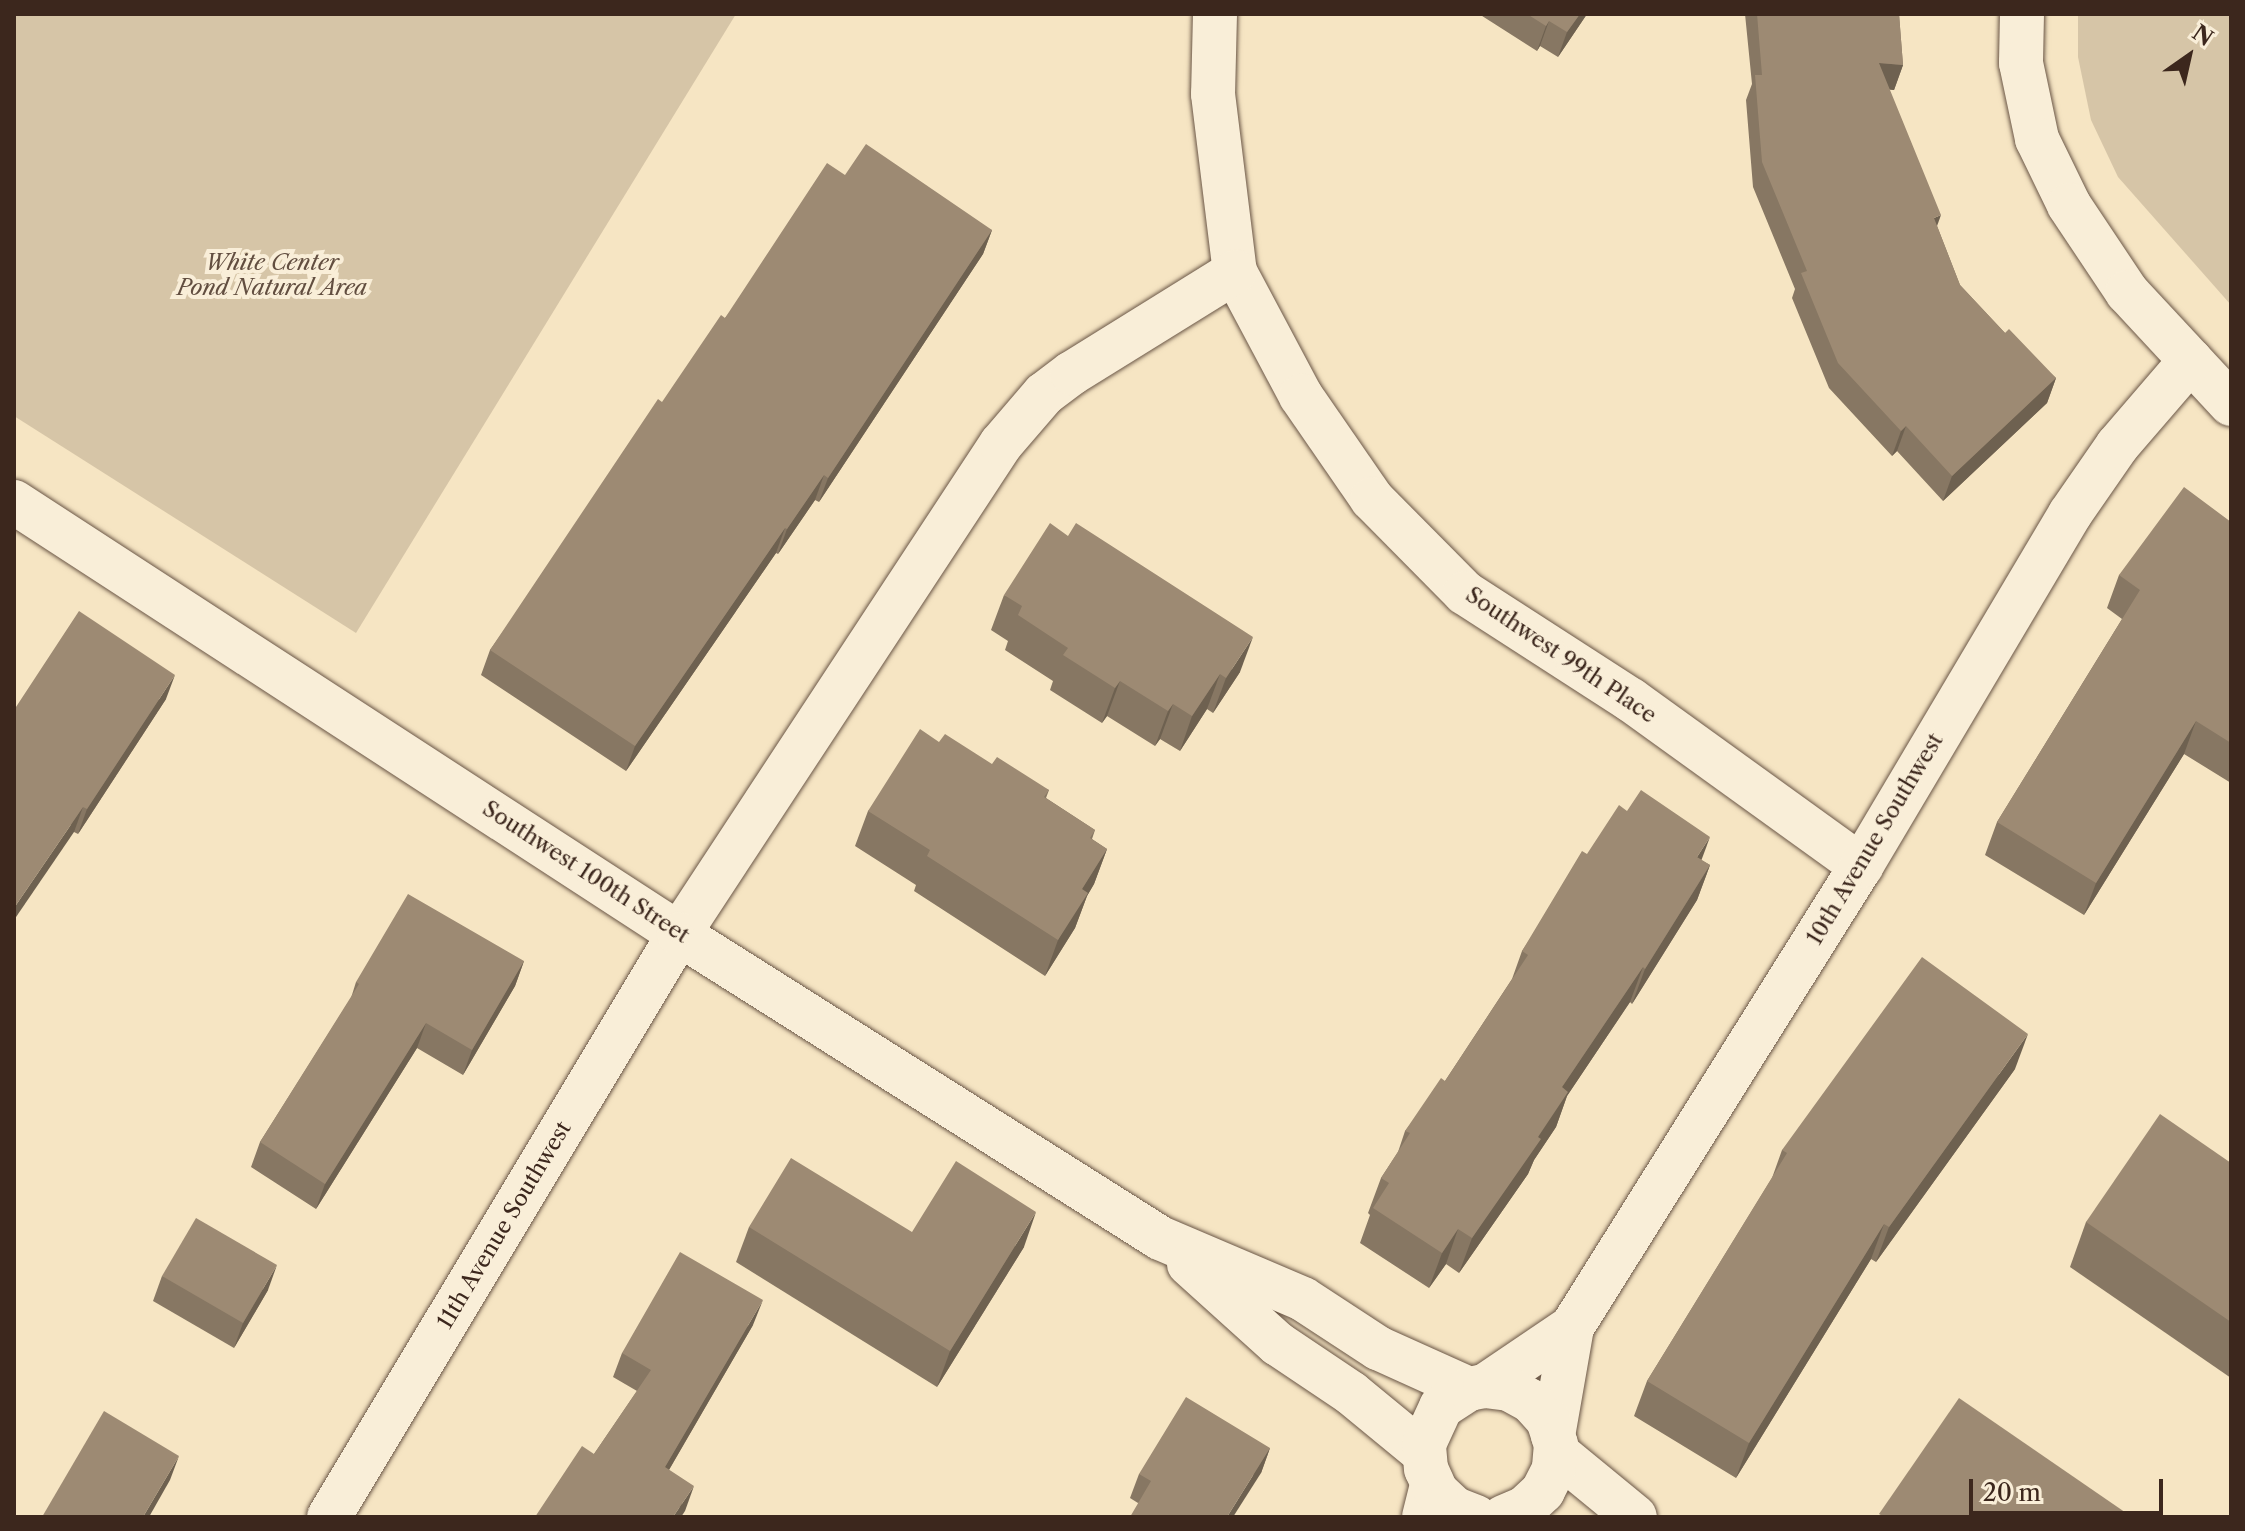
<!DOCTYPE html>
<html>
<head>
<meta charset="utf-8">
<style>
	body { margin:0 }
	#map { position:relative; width:2245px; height:1531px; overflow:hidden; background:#f6e5c3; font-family:"Libre Caslon Text",serif }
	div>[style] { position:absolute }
	.green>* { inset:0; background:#d6c5a7 }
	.roads { filter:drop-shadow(0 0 2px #6a5646) drop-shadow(0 0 2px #6a5646) }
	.street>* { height:44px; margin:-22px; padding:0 22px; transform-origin:22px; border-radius:22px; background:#f9eed8 }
	.secondary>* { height:44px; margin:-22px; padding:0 22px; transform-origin:22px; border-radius:22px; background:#f9eed8 }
	.wall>* { inset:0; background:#877763 }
	.shaded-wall>* { inset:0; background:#6e6150 }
	.building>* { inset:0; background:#9d8a73 }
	span { translate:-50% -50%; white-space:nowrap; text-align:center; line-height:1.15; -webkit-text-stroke:8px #f9eed8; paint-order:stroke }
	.park-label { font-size:22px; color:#624e40; font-style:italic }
	.street-label { font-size:22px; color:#3c271d }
	.frame { position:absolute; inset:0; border:16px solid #3c271d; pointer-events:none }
	.north { position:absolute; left:2149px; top:16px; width:80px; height:80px; -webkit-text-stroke:6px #f9eed8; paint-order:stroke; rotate:34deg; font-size:22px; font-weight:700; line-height:32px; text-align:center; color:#3c271d }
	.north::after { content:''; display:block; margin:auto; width:28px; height:36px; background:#3c271d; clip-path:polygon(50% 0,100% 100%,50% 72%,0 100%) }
	.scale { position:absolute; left:1969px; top:1479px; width:194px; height:36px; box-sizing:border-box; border:4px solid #3c271d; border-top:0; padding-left:10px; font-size:24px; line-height:28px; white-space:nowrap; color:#3c271d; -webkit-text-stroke:6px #f9eed8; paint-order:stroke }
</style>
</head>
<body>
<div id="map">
	<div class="green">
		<i style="clip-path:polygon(14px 14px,736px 14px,356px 633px,14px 416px)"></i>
		<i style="clip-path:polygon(2078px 14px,2231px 14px,2231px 305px,2118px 177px,2091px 120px,2078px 57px)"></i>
	</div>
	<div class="roads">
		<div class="street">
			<i style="left:1215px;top:14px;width:80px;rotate:91.4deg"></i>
			<i style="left:1213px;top:94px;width:179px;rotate:83deg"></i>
			<i style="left:1235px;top:272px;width:140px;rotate:62deg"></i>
			<i style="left:1301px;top:396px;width:125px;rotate:55.4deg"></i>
			<i style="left:1372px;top:499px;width:132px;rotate:45.3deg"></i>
			<i style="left:1465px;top:593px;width:197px;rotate:32.8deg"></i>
			<i style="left:1631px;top:700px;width:284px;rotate:35.8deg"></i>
			<i style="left:2022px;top:14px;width:49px;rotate:91.2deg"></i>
			<i style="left:2021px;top:63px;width:78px;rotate:78.1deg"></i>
			<i style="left:2037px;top:139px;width:73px;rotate:64.1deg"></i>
			<i style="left:2069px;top:205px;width:105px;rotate:56.3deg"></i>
			<i style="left:2127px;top:292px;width:153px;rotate:47.1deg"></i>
			<i style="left:1485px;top:1386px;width:105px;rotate:-34.1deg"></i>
			<i style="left:1572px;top:1327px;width:544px;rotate:-57.92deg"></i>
			<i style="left:1861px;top:866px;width:409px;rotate:-59.3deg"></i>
			<i style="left:2070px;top:514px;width:83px;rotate:-55.3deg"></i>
			<i style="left:2117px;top:446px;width:113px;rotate:-49.3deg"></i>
			<i style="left:1553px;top:1436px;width:111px;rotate:-80.1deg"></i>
			<i style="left:329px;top:1517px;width:680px;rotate:-59.02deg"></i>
			<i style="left:679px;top:934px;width:586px;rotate:-56.69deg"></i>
			<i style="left:1001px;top:444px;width:66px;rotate:-49.3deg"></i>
			<i style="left:1044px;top:394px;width:35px;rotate:-37deg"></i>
			<i style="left:1072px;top:373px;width:192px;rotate:-31.8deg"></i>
			<i style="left:1424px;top:1517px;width:34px;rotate:-76deg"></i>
		</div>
		<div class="secondary">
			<i style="left:14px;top:502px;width:793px;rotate:33.01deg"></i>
			<i style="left:679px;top:934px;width:569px;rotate:32.29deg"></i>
			<i style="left:1160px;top:1238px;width:155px;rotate:23.1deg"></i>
			<i style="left:1303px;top:1299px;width:90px;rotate:33.2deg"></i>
			<i style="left:1378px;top:1348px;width:100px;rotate:24.3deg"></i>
			<i style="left:1189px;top:1264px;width:120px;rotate:42deg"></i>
			<i style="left:1278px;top:1344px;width:88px;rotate:33.9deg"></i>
			<i style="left:1351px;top:1393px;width:94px;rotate:39.4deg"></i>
			<i style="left:1556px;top:1452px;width:102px;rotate:39.4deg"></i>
			<i style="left:1476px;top:1517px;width:22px;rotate:-159deg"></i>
			<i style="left:1455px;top:1509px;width:26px;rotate:-137deg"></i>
			<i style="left:1436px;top:1491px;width:24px;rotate:-114deg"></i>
			<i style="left:1426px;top:1469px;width:25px;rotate:-95deg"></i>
			<i style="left:1424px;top:1444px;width:41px;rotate:-65.3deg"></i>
			<i style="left:1441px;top:1407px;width:33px;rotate:-33deg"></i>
			<i style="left:1469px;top:1389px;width:16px;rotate:-11deg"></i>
			<i style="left:1485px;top:1386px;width:24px;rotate:7deg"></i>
			<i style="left:1509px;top:1389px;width:25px;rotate:29deg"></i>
			<i style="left:1531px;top:1401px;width:25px;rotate:48deg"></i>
			<i style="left:1548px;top:1420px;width:25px;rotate:72deg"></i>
			<i style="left:1556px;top:1444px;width:25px;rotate:95deg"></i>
			<i style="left:1554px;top:1469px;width:25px;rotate:117deg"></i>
			<i style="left:1543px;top:1491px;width:25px;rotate:137deg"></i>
			<i style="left:1525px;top:1508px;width:23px;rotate:157deg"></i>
		</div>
	</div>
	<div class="wall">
		<i style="clip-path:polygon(1479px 14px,1587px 14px,1558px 57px,1540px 46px,1537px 51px)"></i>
		<i style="clip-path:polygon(1745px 14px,1899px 14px,1903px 65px,1894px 90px,1889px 89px,1937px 226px,1960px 285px,2005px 333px,2056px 378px,2047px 403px,1943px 501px,1897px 451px,1892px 456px,1829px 388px,1792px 298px,1795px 289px,1753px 187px,1746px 100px,1752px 84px)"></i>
		<i style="clip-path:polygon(845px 175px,992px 230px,983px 254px,819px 502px,815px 500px,778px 554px,776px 553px,626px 771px,481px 675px,490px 650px,725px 318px)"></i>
		<i style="clip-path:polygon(2231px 522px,2231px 783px,2184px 754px,2084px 915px,1985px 855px,1997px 822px,2122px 619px,2107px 608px,2119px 575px)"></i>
		<i style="clip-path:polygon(1004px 595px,1240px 672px,1213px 713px,1207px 709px,1180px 751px,1160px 739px,1155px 746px,1107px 716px,1102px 723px,1050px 690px,1053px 681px,1005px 650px,1008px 641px,991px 630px)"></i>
		<i style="clip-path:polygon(166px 699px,78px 834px,74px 832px,14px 710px)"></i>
		<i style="clip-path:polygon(939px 742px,1049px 790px,1046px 798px,1095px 830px,1092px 839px,1107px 849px,1094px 884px,1087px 896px,1075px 928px,1045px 976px,914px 891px,916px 885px,855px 846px,868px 811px)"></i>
		<i style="clip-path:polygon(1587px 854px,1701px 860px,1710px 865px,1697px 900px,1632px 1004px,1630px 1002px,1567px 1096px,1556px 1127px,1534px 1160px,1528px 1174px,1459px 1273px,1446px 1264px,1429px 1288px,1360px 1243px,1370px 1215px,1368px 1213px,1381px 1178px,1398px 1152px,1405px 1131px,1445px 1081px,1512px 979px,1522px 951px)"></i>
		<i style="clip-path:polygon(524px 961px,515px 986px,463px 1075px,417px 1048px,316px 1209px,251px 1167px,260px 1142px,351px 998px,356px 982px)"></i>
		<i style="clip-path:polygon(2015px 1069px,1876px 1262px,1871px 1259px,1736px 1478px,1634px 1416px,1647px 1381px,1772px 1178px,1782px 1150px)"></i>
		<i style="clip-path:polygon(2231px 1163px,2231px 1378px,2070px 1267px,2086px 1222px)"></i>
		<i style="clip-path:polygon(749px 1227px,912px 1232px,1024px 1247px,937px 1387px,736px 1262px)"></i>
		<i style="clip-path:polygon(162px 1276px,268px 1290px,234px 1348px,153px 1301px)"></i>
		<i style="clip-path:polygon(753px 1325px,669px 1470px,685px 1511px,594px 1454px,637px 1391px,613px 1377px,622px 1353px)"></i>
		<i style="clip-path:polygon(1270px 1448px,1261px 1473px,1138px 1503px,1130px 1498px,1139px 1474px)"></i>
	</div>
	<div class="shaded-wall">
		<i style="clip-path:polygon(1580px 14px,1587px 14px,1558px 57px,1567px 32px)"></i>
		<i style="clip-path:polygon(1549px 21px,1540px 46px,1537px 51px,1546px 26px)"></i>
		<i style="clip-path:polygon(1879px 63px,1903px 65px,1894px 90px,1870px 88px)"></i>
		<i style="clip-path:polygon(1941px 215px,1932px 240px,1934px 218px)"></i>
		<i style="clip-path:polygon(992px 230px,983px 254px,819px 502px,828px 478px)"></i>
		<i style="clip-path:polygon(2056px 378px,2047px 403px,1943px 501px,1952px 476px)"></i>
		<i style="clip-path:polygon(1906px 426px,1897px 451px,1892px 456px,1901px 431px)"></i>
		<i style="clip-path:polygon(824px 475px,815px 500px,778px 554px,787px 529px)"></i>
		<i style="clip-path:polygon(785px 528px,776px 553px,626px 771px,635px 746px)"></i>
		<i style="clip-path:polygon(1253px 637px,1240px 672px,1213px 713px,1226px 678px)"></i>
		<i style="clip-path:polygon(1220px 674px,1207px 709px,1180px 751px,1192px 716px)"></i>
		<i style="clip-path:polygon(175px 675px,166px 699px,78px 834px,87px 809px)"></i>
		<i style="clip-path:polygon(1120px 681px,1107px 716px,1102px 723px,1115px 688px)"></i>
		<i style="clip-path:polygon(1173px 704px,1160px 739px,1155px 746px,1168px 711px)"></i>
		<i style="clip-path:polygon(2196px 721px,2184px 754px,2084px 915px,2096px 883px)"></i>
		<i style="clip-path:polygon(83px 807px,74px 832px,14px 920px,14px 908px)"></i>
		<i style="clip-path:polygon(1710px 837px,1697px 872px,1697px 857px)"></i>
		<i style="clip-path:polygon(1107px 849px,1094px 884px,1087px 896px,1075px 928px,1045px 976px,1058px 940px,1082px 889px)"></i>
		<i style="clip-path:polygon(1710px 865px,1697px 900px,1632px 1004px,1645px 969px)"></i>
		<i style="clip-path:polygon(524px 961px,515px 986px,463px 1075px,472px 1050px)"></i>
		<i style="clip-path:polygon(1643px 967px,1630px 1002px,1567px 1096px,1556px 1127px,1534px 1160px,1528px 1174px,1459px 1273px,1472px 1238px,1538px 1137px,1562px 1087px)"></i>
		<i style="clip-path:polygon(426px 1023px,417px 1048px,316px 1209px,325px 1184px)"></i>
		<i style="clip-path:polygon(2028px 1034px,2015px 1069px,1876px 1262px,1889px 1227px)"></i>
		<i style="clip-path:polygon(1036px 1212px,1024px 1247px,937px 1387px,950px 1351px)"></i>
		<i style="clip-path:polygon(1884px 1224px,1871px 1259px,1736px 1478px,1749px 1443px)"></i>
		<i style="clip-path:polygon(1458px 1229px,1446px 1264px,1429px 1288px,1442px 1253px)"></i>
		<i style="clip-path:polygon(277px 1265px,268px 1290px,234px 1348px,243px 1323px)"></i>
		<i style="clip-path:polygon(763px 1300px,753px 1325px,656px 1492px,665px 1467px)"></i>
		<i style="clip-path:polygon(1270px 1448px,1261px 1473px,1233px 1517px,1227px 1517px)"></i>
		<i style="clip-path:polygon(179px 1456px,170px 1480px,149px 1517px,143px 1517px)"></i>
		<i style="clip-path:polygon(694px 1486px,685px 1511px,681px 1517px,673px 1517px)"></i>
	</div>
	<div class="building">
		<i style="clip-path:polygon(1527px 14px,1580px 14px,1567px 32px,1549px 21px,1546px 26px)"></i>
		<i style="clip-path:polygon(1757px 14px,1899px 14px,1903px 65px,1879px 63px,1941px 215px,1934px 218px,1960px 285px,2005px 333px,2009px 329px,2056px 378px,1952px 476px,1906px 426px,1901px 431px,1838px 363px,1801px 273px,1807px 271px,1762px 162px,1755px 75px,1762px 75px)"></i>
		<i style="clip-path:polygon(866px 144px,992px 230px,828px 478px,824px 475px,787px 529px,785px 528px,635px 746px,490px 650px,658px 399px,662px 402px,721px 315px,725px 318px,827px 163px,845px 175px)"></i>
		<i style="clip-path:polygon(2184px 487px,2231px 522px,2231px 743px,2196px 721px,2096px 883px,1997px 822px,2140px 590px,2119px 575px)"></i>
		<i style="clip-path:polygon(1050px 523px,1068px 536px,1076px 523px,1253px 637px,1226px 678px,1220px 674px,1192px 716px,1173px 704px,1168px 711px,1120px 681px,1115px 688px,1063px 655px,1068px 648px,1018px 615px,1022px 606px,1004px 595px)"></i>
		<i style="clip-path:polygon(79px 611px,175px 675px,87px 809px,83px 807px,14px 908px,14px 710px)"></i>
		<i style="clip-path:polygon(920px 729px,939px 742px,945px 734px,992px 764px,997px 757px,1049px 790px,1044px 797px,1095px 830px,1090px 838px,1107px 849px,1082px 889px,1088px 893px,1058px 940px,927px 856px,930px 850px,868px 811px)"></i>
		<i style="clip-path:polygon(1641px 790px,1710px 837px,1697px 857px,1710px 865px,1645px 969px,1643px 967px,1562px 1087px,1568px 1092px,1538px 1137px,1541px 1139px,1472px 1238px,1458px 1229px,1442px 1253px,1373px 1208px,1389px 1183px,1381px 1178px,1410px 1133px,1405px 1131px,1441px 1078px,1445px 1081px,1528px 955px,1522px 951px,1582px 851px,1587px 854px,1619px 805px,1627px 811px)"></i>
		<i style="clip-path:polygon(408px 894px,524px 961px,472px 1050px,426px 1023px,325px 1184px,260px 1142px,359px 984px,356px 982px)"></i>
		<i style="clip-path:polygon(1922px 957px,2028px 1034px,1889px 1227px,1884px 1224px,1749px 1443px,1647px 1381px,1787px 1153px,1782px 1150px)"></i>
		<i style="clip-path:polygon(2160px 1114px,2231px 1163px,2231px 1322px,2086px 1222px)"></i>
		<i style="clip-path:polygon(791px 1158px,912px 1232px,956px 1161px,1036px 1212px,950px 1351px,749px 1227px)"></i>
		<i style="clip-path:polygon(196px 1218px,277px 1265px,243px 1323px,162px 1276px)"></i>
		<i style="clip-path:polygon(680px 1252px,763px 1300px,665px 1467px,694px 1486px,673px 1517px,535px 1517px,582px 1446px,594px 1454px,651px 1370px,622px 1353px)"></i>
		<i style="clip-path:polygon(1186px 1397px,1270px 1448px,1227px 1517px,1130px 1517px,1151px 1481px,1139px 1474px)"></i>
		<i style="clip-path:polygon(1959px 1398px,2132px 1517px,1884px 1517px,1879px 1514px)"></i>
		<i style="clip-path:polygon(104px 1411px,179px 1456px,143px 1517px,42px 1517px)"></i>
	</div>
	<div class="park-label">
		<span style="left:272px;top:275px">White Center<br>Pond Natural Area</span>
	</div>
	<div class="street-label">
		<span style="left:1561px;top:655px;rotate:34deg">Southwest 99th Place</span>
		<span style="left:1875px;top:839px;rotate:-59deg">10th Avenue Southwest</span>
		<span style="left:586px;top:872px;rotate:33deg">Southwest 100th Street</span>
		<span style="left:504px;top:1225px;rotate:-59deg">11th Avenue Southwest</span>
	</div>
	<div class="frame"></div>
	<div class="north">N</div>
	<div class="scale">20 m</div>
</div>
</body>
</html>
